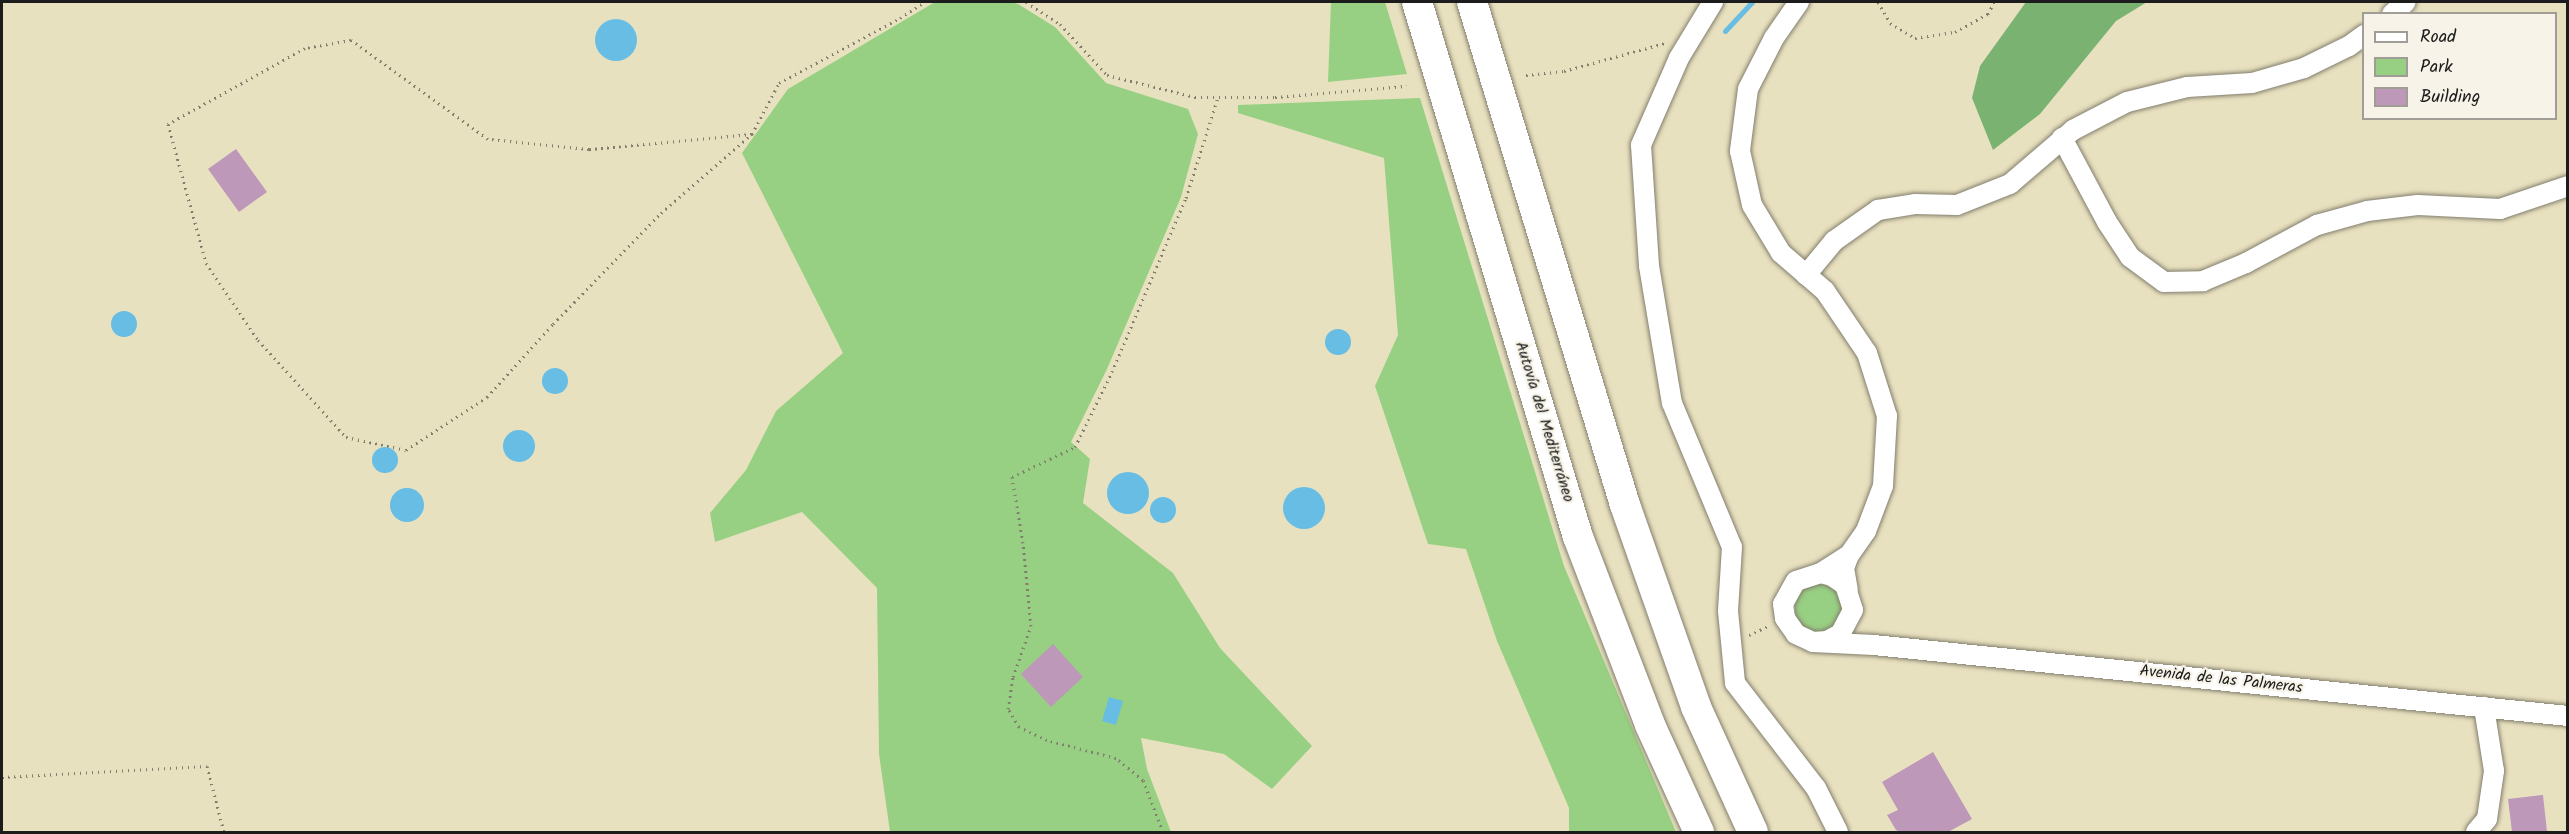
<!DOCTYPE html>
<html>
<head>
<meta charset="utf-8">
<style>
	body { margin:0 }
	#map { position:relative; width:2569px; height:834px; overflow:hidden; background:#e8e1bf; font-family:Kalam,sans-serif }
	div>[style] { position:absolute }
	.green>* { inset:0; background:#98d083 }
	.round { border-radius:50% }
	.forest>* { inset:0; background:#7ab271 }
	.water>* { inset:0; background:#67bde4 }
	.stream>* { height:5px; margin:-2.5px; padding:0 2.5px; transform-origin:2.5px; border-radius:2.5px; background:#67bde4 }
	.building>* { inset:0; background:#bd98b8 }
	.path>* { height:3px; margin-top:-1.5px; transform-origin:0; background:repeating-linear-gradient(90deg,#827e6e 0 1.5px,transparent 0 6px) }
	.roads { filter:drop-shadow(0 0 2px #827e6e) drop-shadow(0 0 2px #827e6e) }
	.minor>* { height:20px; margin:-10px; padding:0 10px; transform-origin:10px; border-radius:10px; background:#fff }
	.highway>* { height:30px; margin:-15px; padding:0 15px; transform-origin:15px; border-radius:15px; background:#fff }
	span { translate:-50% -50%; white-space:nowrap; text-align:center; line-height:1.15; -webkit-text-stroke:4.5px #f7f3e8; paint-order:stroke }
	.street-label { font-size:16px; color:#1c1c1c }
	.frame { position:absolute; inset:0; border:3px solid #1c1c1c; pointer-events:none }
	.legend { position:absolute; left:2362px; top:12px; width:195px; height:108px; box-sizing:border-box; background:#f7f3e8; border:2px solid #9f9d96; margin:0; padding:8px 10px; list-style:none; font-size:18px; color:#1c1c1c }
	.legend li { display:flex; align-items:center; gap:12px; height:30px }
	.legend b { width:30px; border:2px solid #9f9d96 }
</style>
</head>
<body>
<div id="map">
	<div class="green">
		<i style="clip-path:polygon(935px 2px,1011px 2px,1018px 4px,1055px 27px,1106px 83px,1188px 109px,1198px 134px,1181px 197px,1107px 369px,1071px 442px,1090px 459px,1083px 503px,1173px 573px,1220px 648px,1312px 746px,1272px 789px,1224px 754px,1141px 738px,1147px 769px,1171px 832px,890px 832px,879px 754px,877px 588px,802px 512px,715px 542px,710px 513px,746px 470px,776px 411px,843px 353px,742px 153px,788px 89px)"></i>
		<i style="clip-path:polygon(1331px 2px,1385px 2px,1407px 74px,1328px 82px)"></i>
		<i style="clip-path:polygon(1420px 98px,1564px 566px,1676px 832px,1569px 832px,1569px 808px,1497px 641px,1466px 549px,1428px 544px,1375px 386px,1398px 335px,1384px 158px,1238px 113px,1238px 105px)"></i>
		<i class="round" style="left:1795px;top:584px;width:48px;height:48px"></i>
	</div>
	<div class="forest">
		<i style="clip-path:polygon(2026px 2px,2147px 2px,2116px 21px,2040px 114px,1993px 150px,1972px 98px,1980px 66px)"></i>
	</div>
	<div class="water">
		<i class="round" style="left:595px;top:19px;width:42px;height:42px"></i>
		<i class="round" style="left:111px;top:311px;width:26px;height:26px"></i>
		<i class="round" style="left:1325px;top:329px;width:26px;height:26px"></i>
		<i class="round" style="left:542px;top:368px;width:26px;height:26px"></i>
		<i class="round" style="left:503px;top:430px;width:32px;height:32px"></i>
		<i class="round" style="left:372px;top:447px;width:26px;height:26px"></i>
		<i class="round" style="left:1107px;top:472px;width:42px;height:42px"></i>
		<i class="round" style="left:1283px;top:487px;width:42px;height:42px"></i>
		<i class="round" style="left:390px;top:488px;width:34px;height:34px"></i>
		<i class="round" style="left:1150px;top:497px;width:26px;height:26px"></i>
		<i style="clip-path:polygon(1109px 697px,1123px 701px,1116px 725px,1102px 721px)"></i>
	</div>
	<div class="stream">
		<i style="left:1725px;top:31px;width:40px;rotate:-47deg"></i>
	</div>
	<div class="building">
		<i style="clip-path:polygon(236px 149px,267px 192px,239px 212px,208px 169px)"></i>
		<i style="clip-path:polygon(1053px 644px,1083px 677px,1051px 707px,1021px 674px)"></i>
		<i style="clip-path:polygon(1933px 752px,1972px 819px,1948px 832px,1901px 832px,1896px 830px,1887px 815px,1898px 810px,1882px 782px)"></i>
		<i style="clip-path:polygon(2543px 795px,2547px 832px,2512px 832px,2508px 799px)"></i>
	</div>
	<div class="path">
		<i style="left:1026px;top:2px;width:40px;rotate:32.9deg"></i>
		<i style="left:1060px;top:24px;width:69px;rotate:47.3deg"></i>
		<i style="left:1107px;top:75px;width:91px;rotate:14deg"></i>
		<i style="left:1195px;top:97px;width:80px"></i>
		<i style="left:1275px;top:97px;width:132px;rotate:-4.8deg"></i>
		<i style="left:1878px;top:2px;width:24px;rotate:60deg"></i>
		<i style="left:1890px;top:23px;width:29px;rotate:31deg"></i>
		<i style="left:1915px;top:38px;width:40px;rotate:-8.5deg"></i>
		<i style="left:1955px;top:32px;width:38px;rotate:-29deg"></i>
		<i style="left:1988px;top:14px;width:13px;rotate:-63deg"></i>
		<i style="left:1526px;top:75px;width:38px;rotate:-6deg"></i>
		<i style="left:1564px;top:71px;width:105px;rotate:-15.5deg"></i>
		<i style="left:752px;top:134px;width:164px;rotate:174.7deg"></i>
		<i style="left:589px;top:149px;width:101px;rotate:-174.3deg"></i>
		<i style="left:488px;top:139px;width:169px;rotate:-144.1deg"></i>
		<i style="left:351px;top:40px;width:47px;rotate:170.1deg"></i>
		<i style="left:305px;top:48px;width:157px;rotate:151deg"></i>
		<i style="left:168px;top:124px;width:144px;rotate:74.7deg"></i>
		<i style="left:206px;top:263px;width:93px;rotate:56deg"></i>
		<i style="left:258px;top:340px;width:131px;rotate:47.8deg"></i>
		<i style="left:346px;top:437px;width:61px;rotate:12.2deg"></i>
		<i style="left:406px;top:450px;width:97px;rotate:-33.2deg"></i>
		<i style="left:487px;top:397px;width:98px;rotate:-47.9deg"></i>
		<i style="left:553px;top:324px;width:155px;rotate:-45.8deg"></i>
		<i style="left:661px;top:213px;width:121px;rotate:-41deg"></i>
		<i style="left:752px;top:134px;width:58px;rotate:-62.1deg"></i>
		<i style="left:779px;top:83px;width:137px;rotate:-28.2deg"></i>
		<i style="left:900px;top:18px;width:30px;rotate:-33deg"></i>
		<i style="left:1749px;top:635px;width:21px;rotate:-25deg"></i>
		<i style="left:2px;top:777px;width:205px;rotate:-3.1deg"></i>
		<i style="left:207px;top:766px;width:68px;rotate:75.6deg"></i>
		<i style="left:1163px;top:832px;width:56px;rotate:-111deg"></i>
		<i style="left:1143px;top:780px;width:35px;rotate:-141deg"></i>
		<i style="left:1116px;top:758px;width:71px;rotate:-165.4deg"></i>
		<i style="left:1047px;top:740px;width:31px;rotate:-155deg"></i>
		<i style="left:1019px;top:727px;width:21px;rotate:-121deg"></i>
		<i style="left:1008px;top:709px;width:32px;rotate:-81deg"></i>
		<i style="left:1013px;top:677px;width:54px;rotate:-70.6deg"></i>
		<i style="left:1031px;top:626px;width:83px;rotate:-95.5deg"></i>
		<i style="left:1023px;top:543px;width:67px;rotate:-99.5deg"></i>
		<i style="left:1012px;top:477px;width:70px;rotate:-25.5deg"></i>
		<i style="left:1075px;top:447px;width:84px;rotate:-63.7deg"></i>
		<i style="left:1112px;top:372px;width:189px;rotate:-67deg"></i>
		<i style="left:1186px;top:198px;width:106px;rotate:-72.4deg"></i>
	</div>
	<div class="roads">
		<div class="minor">
			<i style="left:1713px;top:2px;width:66px;rotate:121.3deg"></i>
			<i style="left:1679px;top:58px;width:95px;rotate:113.6deg"></i>
			<i style="left:1641px;top:145px;width:121px;rotate:86.2deg"></i>
			<i style="left:1649px;top:266px;width:139px;rotate:80.5deg"></i>
			<i style="left:1672px;top:403px;width:156px;rotate:67.4deg"></i>
			<i style="left:1732px;top:547px;width:64px;rotate:93.6deg"></i>
			<i style="left:1728px;top:611px;width:72px;rotate:84.4deg"></i>
			<i style="left:1735px;top:683px;width:133px;rotate:52.4deg"></i>
			<i style="left:1816px;top:788px;width:49px;rotate:63.4deg"></i>
			<i style="left:1799px;top:2px;width:44px;rotate:124.8deg"></i>
			<i style="left:1774px;top:38px;width:57px;rotate:117deg"></i>
			<i style="left:1748px;top:89px;width:63px;rotate:97.4deg"></i>
			<i style="left:1740px;top:151px;width:55px;rotate:77.5deg"></i>
			<i style="left:1752px;top:205px;width:56px;rotate:58.9deg"></i>
			<i style="left:1781px;top:253px;width:58px;rotate:40.8deg"></i>
			<i style="left:1825px;top:291px;width:75px;rotate:55.9deg"></i>
			<i style="left:1867px;top:353px;width:66px;rotate:72.4deg"></i>
			<i style="left:1887px;top:416px;width:70px;rotate:93.3deg"></i>
			<i style="left:1883px;top:486px;width:48px;rotate:110.7deg"></i>
			<i style="left:1866px;top:531px;width:29px;rotate:125deg"></i>
			<i style="left:1849px;top:555px;width:14px;rotate:111deg"></i>
			<i style="left:1844px;top:568px;width:22px;rotate:80deg"></i>
			<i style="left:2392px;top:14px;width:18px;rotate:-41deg"></i>
			<i style="left:2062px;top:138px;width:95px;rotate:61.8deg"></i>
			<i style="left:2107px;top:222px;width:42px;rotate:56.7deg"></i>
			<i style="left:2130px;top:257px;width:42px;rotate:36.3deg"></i>
			<i style="left:2164px;top:282px;width:39px;rotate:-1deg"></i>
			<i style="left:2203px;top:281px;width:47px;rotate:-22.7deg"></i>
			<i style="left:2246px;top:263px;width:81px;rotate:-28.2deg"></i>
			<i style="left:2317px;top:225px;width:52px;rotate:-15.6deg"></i>
			<i style="left:2367px;top:211px;width:51px;rotate:-6.7deg"></i>
			<i style="left:2418px;top:205px;width:82px;rotate:2.8deg"></i>
			<i style="left:2500px;top:209px;width:72px;rotate:-18.7deg"></i>
			<i style="left:1806px;top:275px;width:44px;rotate:-50.5deg"></i>
			<i style="left:1834px;top:241px;width:54px;rotate:-35.2deg"></i>
			<i style="left:1878px;top:210px;width:37px;rotate:-9deg"></i>
			<i style="left:1915px;top:204px;width:42px;rotate:1.4deg"></i>
			<i style="left:1957px;top:205px;width:57px;rotate:-21.6deg"></i>
			<i style="left:2010px;top:184px;width:83px;rotate:-40.6deg"></i>
			<i style="left:2073px;top:130px;width:61px;rotate:-27.4deg"></i>
			<i style="left:2127px;top:102px;width:62px;rotate:-14deg"></i>
			<i style="left:2187px;top:87px;width:65px;rotate:-3.5deg"></i>
			<i style="left:2252px;top:83px;width:54px;rotate:-16.1deg"></i>
			<i style="left:2304px;top:68px;width:50px;rotate:-26.1deg"></i>
			<i style="left:2349px;top:46px;width:19px;rotate:-36deg"></i>
			<i style="left:1821px;top:573px;width:11px;rotate:15deg"></i>
			<i style="left:1832px;top:576px;width:16px;rotate:35deg"></i>
			<i style="left:1845px;top:585px;width:26px;rotate:72deg"></i>
			<i style="left:1853px;top:610px;width:27px;rotate:118deg"></i>
			<i style="left:1840px;top:634px;width:15px;rotate:152deg"></i>
			<i style="left:1827px;top:641px;width:14px;rotate:176deg"></i>
			<i style="left:1813px;top:642px;width:19px;rotate:-155deg"></i>
			<i style="left:1796px;top:634px;width:19px;rotate:-125deg"></i>
			<i style="left:1785px;top:618px;width:14px;rotate:-98deg"></i>
			<i style="left:1783px;top:604px;width:26px;rotate:-61deg"></i>
			<i style="left:1796px;top:581px;width:26px;rotate:-18deg"></i>
			<i style="left:1821px;top:573px;width:33px;rotate:-33deg"></i>
			<i style="left:1813px;top:642px;width:61px;rotate:2.8deg"></i>
			<i style="left:1874px;top:645px;width:698px;rotate:5.84deg"></i>
			<i style="left:2476px;top:832px;width:17px;rotate:-50deg"></i>
			<i style="left:2487px;top:819px;width:49px;rotate:-81.7deg"></i>
			<i style="left:2494px;top:771px;width:65px;rotate:-98.9deg"></i>
		</div>
		<div class="highway">
			<i style="left:1417px;top:2px;width:559px;rotate:73.25deg"></i>
			<i style="left:1578px;top:537px;width:201px;rotate:69deg"></i>
			<i style="left:1650px;top:725px;width:118px;rotate:65.4deg"></i>
			<i style="left:1472px;top:2px;width:526px;rotate:73.08deg"></i>
			<i style="left:1625px;top:505px;width:214px;rotate:70.6deg"></i>
			<i style="left:1696px;top:707px;width:137px;rotate:65.5deg"></i>
		</div>
	</div>
	<div class="street-label">
		<span style="left:1544px;top:422px;rotate:73deg">Autovía del Mediterráneo</span>
		<span style="left:2221px;top:680px;rotate:6deg">Avenida de las Palmeras</span>
	</div>
	<div class="frame"></div>
	<ul class="legend">
	<li><b style="height:8px;background:#fff"></b>Road</li>
	<li><b style="height:16px;background:#98d083"></b>Park</li>
	<li><b style="height:16px;background:#bd98b8"></b>Building</li>
	</ul>
</div>
</body>
</html>
